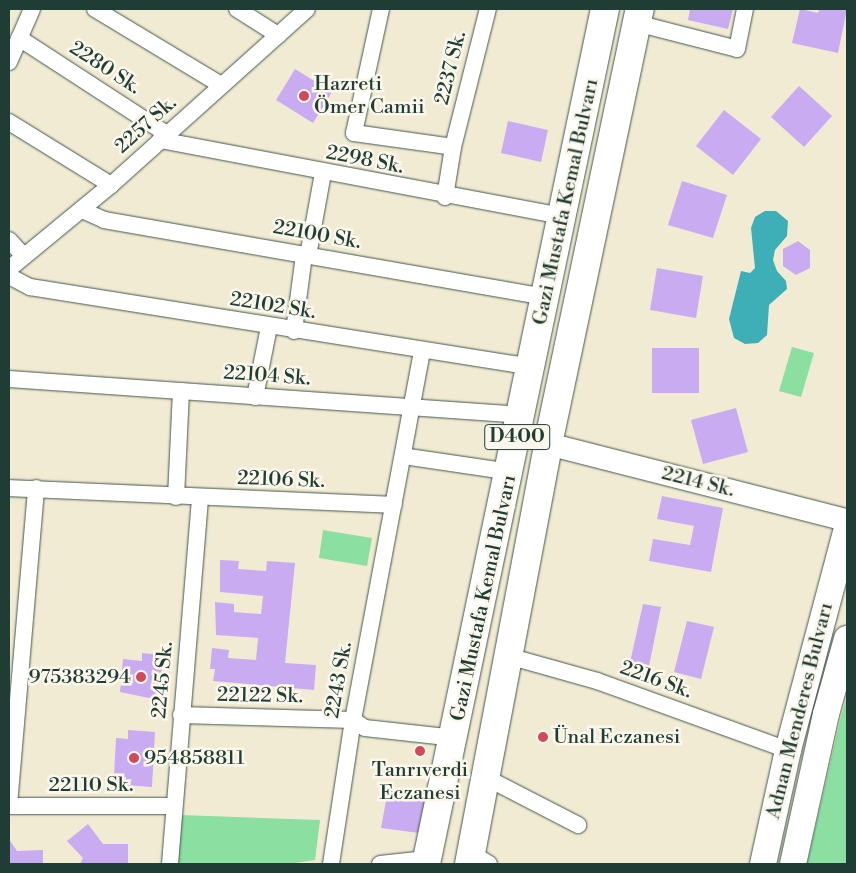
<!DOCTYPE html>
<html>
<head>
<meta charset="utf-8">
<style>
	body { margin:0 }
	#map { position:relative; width:856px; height:873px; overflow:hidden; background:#f2ebd3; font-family:"Libre Bodoni",serif }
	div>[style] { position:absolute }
	.green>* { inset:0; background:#8adfa1 }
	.water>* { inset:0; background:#3eafb7 }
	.building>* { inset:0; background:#c9abf1 }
	.roads { filter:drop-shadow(0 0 1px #3f574c) drop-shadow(0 0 1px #3f574c) }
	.street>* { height:16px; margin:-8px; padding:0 8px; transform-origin:8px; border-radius:8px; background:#fff }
	.secondary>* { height:22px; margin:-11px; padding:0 11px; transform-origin:11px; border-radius:11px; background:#fff }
	.primary>* { height:26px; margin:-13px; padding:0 13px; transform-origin:13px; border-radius:13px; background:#fff }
	.highway>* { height:28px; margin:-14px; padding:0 14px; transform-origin:14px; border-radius:14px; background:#fff }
	.dots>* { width:14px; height:14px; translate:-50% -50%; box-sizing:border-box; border:2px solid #fbf7ec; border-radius:50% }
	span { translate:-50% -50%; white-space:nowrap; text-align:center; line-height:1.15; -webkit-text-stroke:5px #fbf7ec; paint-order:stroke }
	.shield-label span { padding:1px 4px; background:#fbf7ec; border:1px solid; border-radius:4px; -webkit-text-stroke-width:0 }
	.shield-label { font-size:19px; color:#1f3d34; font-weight:700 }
	.street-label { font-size:20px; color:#1f3d34 }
	.poi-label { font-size:20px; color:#1f3d34 }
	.left { translate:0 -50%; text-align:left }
	.right { translate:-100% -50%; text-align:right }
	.frame { position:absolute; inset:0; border:10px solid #1f3d34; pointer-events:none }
</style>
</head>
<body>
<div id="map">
	<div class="green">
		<i style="clip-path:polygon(792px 347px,814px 353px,801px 397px,779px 391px)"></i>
		<i style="clip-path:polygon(323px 530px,372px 538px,367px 566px,319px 558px)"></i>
		<i style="clip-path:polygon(847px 696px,847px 864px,807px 864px,840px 721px)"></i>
		<i style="clip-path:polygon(181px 815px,320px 820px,315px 860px,288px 864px,177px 864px)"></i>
	</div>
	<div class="water">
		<i style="clip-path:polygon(765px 211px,776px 211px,788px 221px,787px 236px,775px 250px,773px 260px,777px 271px,786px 281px,787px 289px,769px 305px,767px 335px,758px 343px,745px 344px,734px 338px,729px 319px,741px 271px,750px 273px,755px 268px,751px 228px,755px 217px)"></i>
	</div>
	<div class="building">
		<i style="clip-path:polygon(690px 9px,733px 9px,728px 29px,688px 20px)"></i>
		<i style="clip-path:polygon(800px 9px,818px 13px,819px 9px,847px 9px,838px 53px,792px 43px)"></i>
		<i style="clip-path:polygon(295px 69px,332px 92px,313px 123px,276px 100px)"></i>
		<i style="clip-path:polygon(799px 86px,832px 116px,804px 147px,771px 117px)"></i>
		<i style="clip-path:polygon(724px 110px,761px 139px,733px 175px,696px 146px)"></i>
		<i style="clip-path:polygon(508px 121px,548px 130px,541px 162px,501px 153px)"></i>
		<i style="clip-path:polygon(682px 181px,727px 195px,713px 238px,668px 225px)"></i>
		<i style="clip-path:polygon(798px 241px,810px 250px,810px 268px,796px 275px,783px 266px,783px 249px)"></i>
		<i style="clip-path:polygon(657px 268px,703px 276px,696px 318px,650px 310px)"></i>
		<i style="clip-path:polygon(652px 348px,699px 348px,699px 393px,652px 393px)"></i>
		<i style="clip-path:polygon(736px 408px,748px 452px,703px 464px,691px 420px)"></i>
		<i style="clip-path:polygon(662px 496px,723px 508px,711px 572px,649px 561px,653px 539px,690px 545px,694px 526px,657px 519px)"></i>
		<i style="clip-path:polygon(220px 560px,239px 561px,238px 569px,266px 571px,267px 561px,295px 563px,285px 663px,316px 665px,314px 690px,213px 681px,215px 669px,210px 669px,212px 648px,229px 650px,228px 658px,256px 660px,258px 638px,216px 635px,215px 602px,234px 604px,234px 612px,261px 614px,263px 596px,220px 592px)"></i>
		<i style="clip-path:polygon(643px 604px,661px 607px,648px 671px,629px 667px)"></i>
		<i style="clip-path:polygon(687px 621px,714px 627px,701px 679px,674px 672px)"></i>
		<i style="clip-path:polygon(142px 653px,163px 655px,159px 700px,120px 692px,123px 659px,142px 661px)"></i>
		<i style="clip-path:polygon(128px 730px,155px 732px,152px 787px,125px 785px,126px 777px,114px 776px,116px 738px,128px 739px)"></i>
		<i style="clip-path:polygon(388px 790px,427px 796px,419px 833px,381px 828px)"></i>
		<i style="clip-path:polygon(88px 824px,103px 844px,128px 844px,128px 864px,80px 864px,83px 858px,67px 841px)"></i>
		<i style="clip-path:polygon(9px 839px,17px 851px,43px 850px,43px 864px,9px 864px)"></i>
	</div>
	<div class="roads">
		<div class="street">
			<i style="left:95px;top:9px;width:147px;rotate:31.1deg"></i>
			<i style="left:237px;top:9px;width:49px;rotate:32.4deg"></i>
			<i style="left:381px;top:9px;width:127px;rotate:102.3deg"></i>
			<i style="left:354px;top:133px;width:100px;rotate:8deg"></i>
			<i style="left:636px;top:23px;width:104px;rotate:14.4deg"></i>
			<i style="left:737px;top:49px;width:41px;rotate:-78.7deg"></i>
			<i style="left:19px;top:38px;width:176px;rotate:33deg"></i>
			<i style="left:9px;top:62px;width:58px;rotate:-66.5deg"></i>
			<i style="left:9px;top:122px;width:120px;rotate:31.7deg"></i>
			<i style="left:160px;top:140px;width:411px;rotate:10.7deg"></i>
			<i style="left:445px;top:197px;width:51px;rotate:-80.9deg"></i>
			<i style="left:453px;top:147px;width:142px;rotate:-75.8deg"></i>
			<i style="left:82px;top:210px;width:24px;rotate:24deg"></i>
			<i style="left:104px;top:220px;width:449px;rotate:9.9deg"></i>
			<i style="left:9px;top:240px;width:22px;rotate:47deg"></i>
			<i style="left:9px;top:269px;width:132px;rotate:-39.5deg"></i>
			<i style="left:111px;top:185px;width:263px;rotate:-41.9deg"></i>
			<i style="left:9px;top:276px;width:24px;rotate:28deg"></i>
			<i style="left:30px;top:287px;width:508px;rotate:9.05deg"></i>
			<i style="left:294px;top:331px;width:77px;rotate:-82.5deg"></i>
			<i style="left:304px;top:255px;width:7px;rotate:-45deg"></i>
			<i style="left:309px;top:250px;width:78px;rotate:-79.7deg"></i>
			<i style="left:9px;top:379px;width:514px;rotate:4.01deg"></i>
			<i style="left:255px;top:397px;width:71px;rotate:-78.7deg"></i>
			<i style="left:403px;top:456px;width:109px;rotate:8.4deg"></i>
			<i style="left:9px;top:488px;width:385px;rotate:2.5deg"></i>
			<i style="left:176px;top:497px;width:106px;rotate:-87.3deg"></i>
			<i style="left:508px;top:656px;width:92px;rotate:15.7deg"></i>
			<i style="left:597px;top:681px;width:203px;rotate:19.9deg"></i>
			<i style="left:181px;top:715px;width:172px;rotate:1.7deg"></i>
			<i style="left:353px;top:720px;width:14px;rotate:34deg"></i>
			<i style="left:365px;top:728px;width:91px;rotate:6.3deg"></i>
			<i style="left:485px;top:777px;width:105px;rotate:27.3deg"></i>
			<i style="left:9px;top:805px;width:318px;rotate:-85.1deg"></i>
			<i style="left:9px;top:806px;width:164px"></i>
			<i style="left:471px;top:853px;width:21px;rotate:31deg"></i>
			<i style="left:170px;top:864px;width:366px;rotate:-85.3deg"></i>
			<i style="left:331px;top:864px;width:146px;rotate:-81.3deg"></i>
			<i style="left:353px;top:720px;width:374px;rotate:-79.4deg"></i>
			<i style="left:380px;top:864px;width:47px;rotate:-6.1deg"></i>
		</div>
		<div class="secondary">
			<i style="left:548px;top:444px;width:309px;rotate:14.3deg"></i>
		</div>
		<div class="primary">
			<i style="left:763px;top:864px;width:117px;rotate:-77.6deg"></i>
			<i style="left:788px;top:750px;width:229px;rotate:-75.1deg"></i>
			<i style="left:793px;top:864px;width:154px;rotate:-77.6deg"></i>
			<i style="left:826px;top:714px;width:78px;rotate:-74.4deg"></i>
		</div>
		<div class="highway">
			<i style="left:426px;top:864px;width:874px;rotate:-78.18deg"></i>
			<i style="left:469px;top:864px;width:427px;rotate:-79.3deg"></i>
			<i style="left:548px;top:444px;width:445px;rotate:-78.1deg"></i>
		</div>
	</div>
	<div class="dots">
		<i style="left:304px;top:96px;background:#d1495b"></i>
		<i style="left:141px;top:677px;background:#d1495b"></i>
		<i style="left:543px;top:737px;background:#d1495b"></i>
		<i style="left:420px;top:751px;background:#d1495b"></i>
		<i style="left:134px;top:758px;background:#d1495b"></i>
	</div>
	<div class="shield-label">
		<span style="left:517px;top:437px">D400</span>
	</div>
	<div class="street-label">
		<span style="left:105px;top:68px;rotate:33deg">2280 Sk.</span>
		<span style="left:451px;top:68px;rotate:-76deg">2237 Sk.</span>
		<span style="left:146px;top:125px;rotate:-42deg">2257 Sk.</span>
		<span style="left:365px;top:160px;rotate:11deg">2298 Sk.</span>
		<span style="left:566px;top:202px;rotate:-78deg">Gazi Mustafa Kemal Bulvarı</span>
		<span style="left:317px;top:235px;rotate:10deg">22100 Sk.</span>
		<span style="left:273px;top:306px;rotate:9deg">22102 Sk.</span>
		<span style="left:267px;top:376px;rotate:4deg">22104 Sk.</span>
		<span style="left:281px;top:480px;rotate:2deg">22106 Sk.</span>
		<span style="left:698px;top:482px;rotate:14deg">2214 Sk.</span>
		<span style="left:484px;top:598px;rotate:-78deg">Gazi Mustafa Kemal Bulvarı</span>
		<span style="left:163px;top:680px;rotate:-85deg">2245 Sk.</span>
		<span style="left:339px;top:680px;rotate:-80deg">2243 Sk.</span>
		<span style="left:656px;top:680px;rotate:20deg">2216 Sk.</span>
		<span style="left:260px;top:696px;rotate:1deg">22122 Sk.</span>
		<span style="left:800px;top:711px;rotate:-76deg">Adnan Menderes Bulvarı</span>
		<span style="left:91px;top:785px">22110 Sk.</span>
	</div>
	<div class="poi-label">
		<span class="left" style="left:314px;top:96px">Hazreti<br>Ömer Camii</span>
		<span class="right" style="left:131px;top:677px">975383294</span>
		<span class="left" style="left:553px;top:737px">Ünal Eczanesi</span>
		<span class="left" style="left:144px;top:758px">954858811</span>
		<span style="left:420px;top:782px">Tanrıverdi<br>Eczanesi</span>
	</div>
	<div class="frame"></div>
</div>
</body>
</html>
